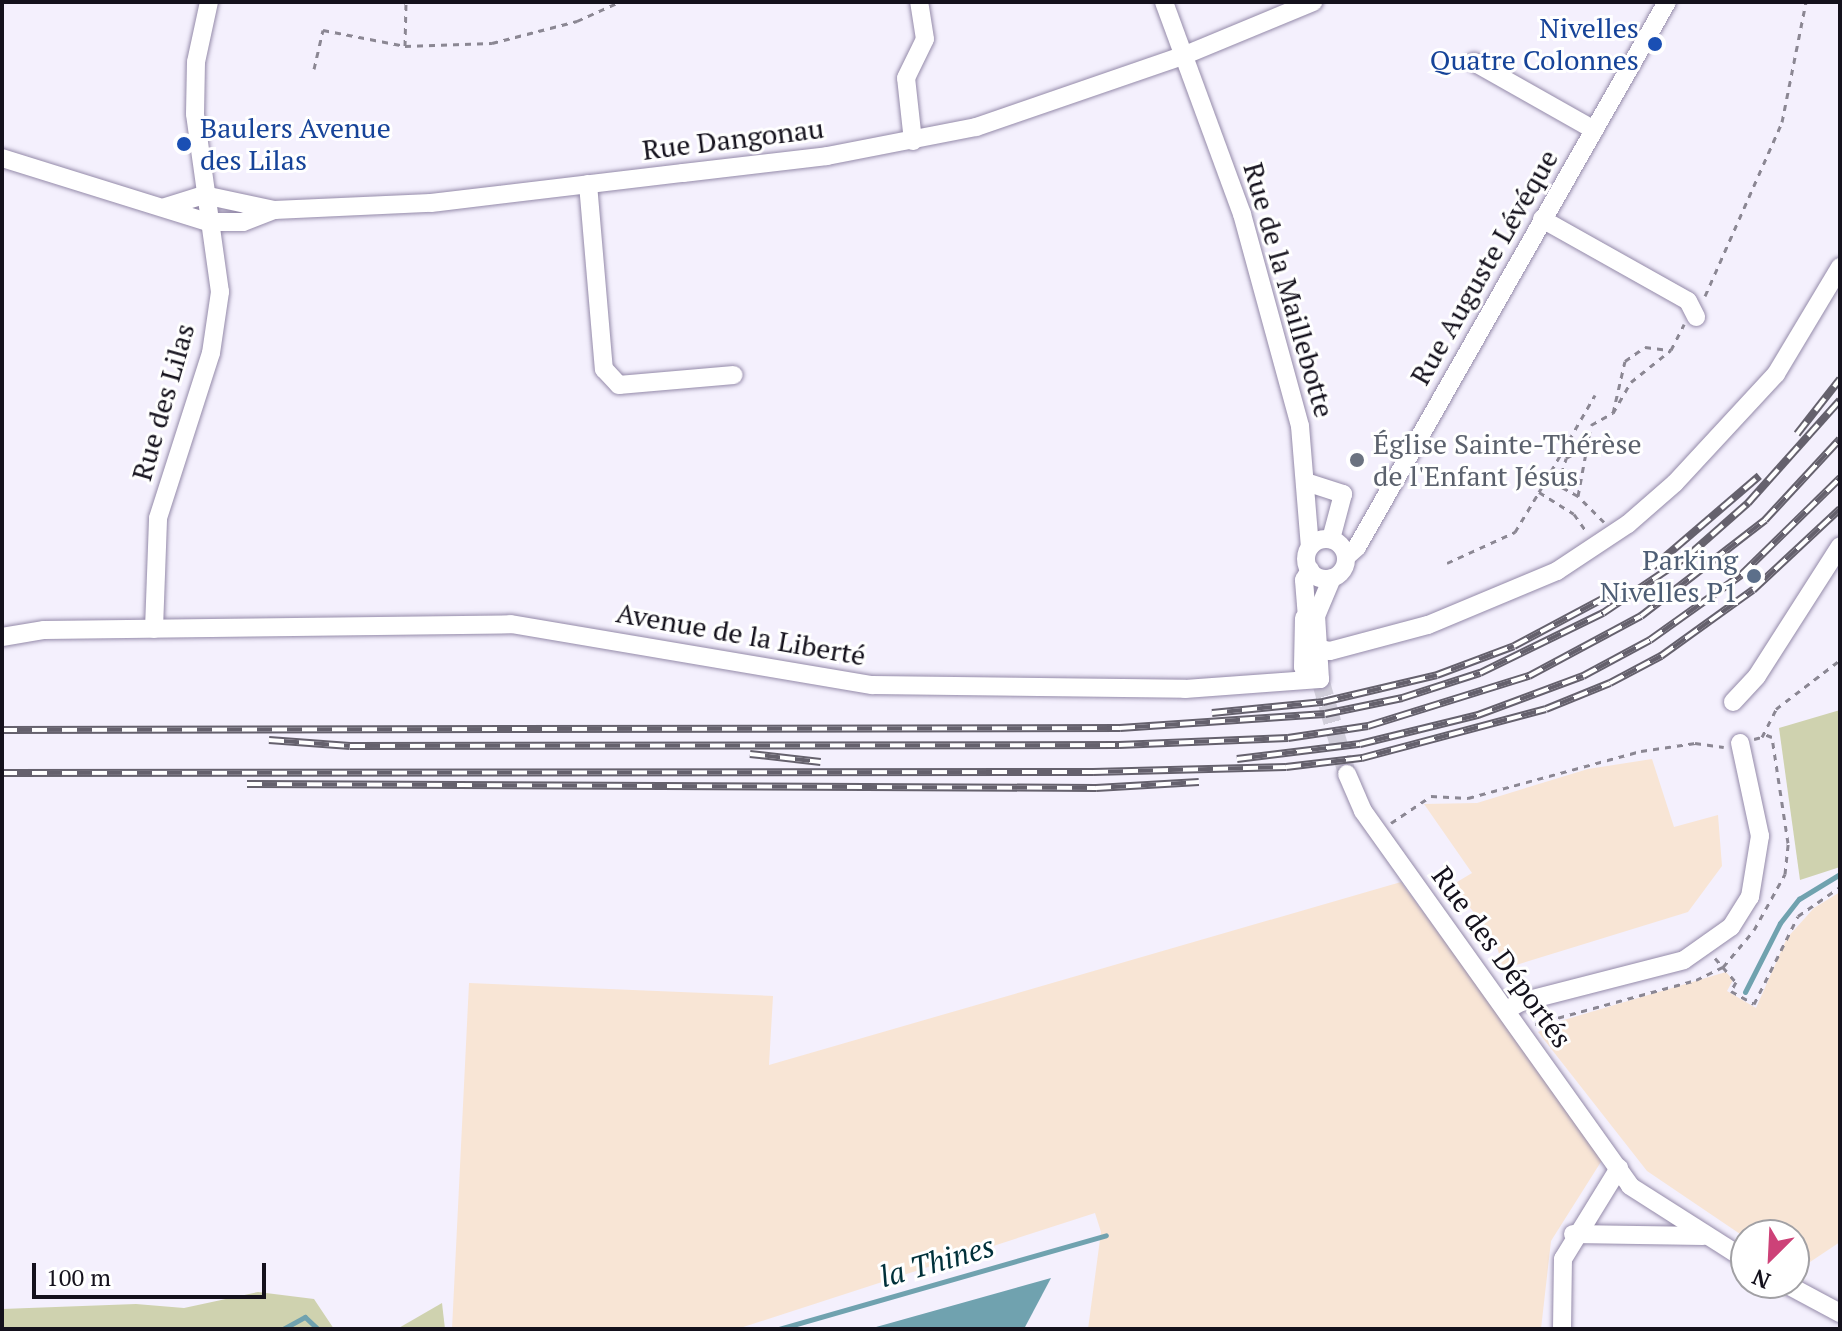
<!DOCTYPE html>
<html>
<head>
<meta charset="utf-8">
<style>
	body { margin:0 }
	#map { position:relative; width:1842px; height:1331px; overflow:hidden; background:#f4f0fd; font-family:"PT Serif",serif }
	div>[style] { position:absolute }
	.industrial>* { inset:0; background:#f8e5d5 }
	.green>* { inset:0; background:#cfd2af }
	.water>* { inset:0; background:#70a2af }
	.stream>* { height:5px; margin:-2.5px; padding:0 2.5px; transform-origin:2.5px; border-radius:2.5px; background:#70a2af }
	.minor-tunnel>* { height:18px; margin-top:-9px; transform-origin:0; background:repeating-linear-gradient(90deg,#d2cfdb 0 18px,transparent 0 27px) }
	.path>* { height:3px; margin-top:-1.5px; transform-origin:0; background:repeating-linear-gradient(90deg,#8b8793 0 6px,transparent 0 12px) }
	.roads { filter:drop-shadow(0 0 2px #948aa9) drop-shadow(0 0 2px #948aa9) }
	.minor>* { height:18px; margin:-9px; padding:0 9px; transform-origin:9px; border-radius:9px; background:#fff }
	.minor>.ring { margin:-9px; padding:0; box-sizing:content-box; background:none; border:18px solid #fff; border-radius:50% }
	.rail>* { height:8px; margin-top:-4px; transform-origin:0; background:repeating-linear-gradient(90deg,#fff 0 15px,#65616d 0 30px); box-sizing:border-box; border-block:2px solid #65616d }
	.dots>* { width:22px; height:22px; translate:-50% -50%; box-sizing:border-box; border:4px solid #fff; border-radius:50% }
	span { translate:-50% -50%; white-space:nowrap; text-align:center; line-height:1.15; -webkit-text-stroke:6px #fff; paint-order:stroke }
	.transit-label { font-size:28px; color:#164399 }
	.right { translate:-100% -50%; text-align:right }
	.left { translate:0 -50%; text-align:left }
	.street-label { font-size:28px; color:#14111c }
	.worship-label { font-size:28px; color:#5b616d }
	.service-label { font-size:28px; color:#4e5e75 }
	.water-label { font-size:30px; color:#00303a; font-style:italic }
	.frame { position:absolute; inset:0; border:4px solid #14111c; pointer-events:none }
	.north { position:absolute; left:1730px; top:1219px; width:80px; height:80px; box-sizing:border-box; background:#fff; border:2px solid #a1a0a4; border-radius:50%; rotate:204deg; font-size:22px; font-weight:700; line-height:32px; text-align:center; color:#14111c }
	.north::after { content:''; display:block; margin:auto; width:28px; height:36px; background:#cd4278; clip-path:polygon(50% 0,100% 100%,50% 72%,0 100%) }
	.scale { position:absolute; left:32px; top:1263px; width:234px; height:36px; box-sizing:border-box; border:4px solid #14111c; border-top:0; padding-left:10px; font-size:24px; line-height:28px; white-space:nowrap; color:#14111c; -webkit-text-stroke:6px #fff; paint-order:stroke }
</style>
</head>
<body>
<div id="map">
	<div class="industrial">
		<i style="clip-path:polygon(1652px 759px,1674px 827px,1718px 815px,1722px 866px,1688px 912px,1503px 969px,1495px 939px,1452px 885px,1472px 873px,1424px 804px,1477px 803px,1588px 769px)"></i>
		<i style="clip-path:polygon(1401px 882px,1604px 1157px,1551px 1241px,1541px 1329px,1088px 1329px,1101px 1232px,1095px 1213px,737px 1329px,452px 1329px,469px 983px,773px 996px,769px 1065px)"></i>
		<i style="clip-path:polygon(1840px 892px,1840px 1242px,1795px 1272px,1794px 1235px,1746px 1238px,1647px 1171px,1538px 1032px,1557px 1022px,1726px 972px,1733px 980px,1727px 991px,1756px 1008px,1787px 938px,1814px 908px)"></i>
	</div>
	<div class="green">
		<i style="clip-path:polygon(1840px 710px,1840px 867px,1800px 880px,1779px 728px)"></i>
		<i style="clip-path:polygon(258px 1292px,314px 1299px,334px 1329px,2px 1329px,2px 1309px,136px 1304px,184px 1308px)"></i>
		<i style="clip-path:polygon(442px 1303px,445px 1329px,397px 1329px)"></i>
	</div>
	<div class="water">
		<i style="clip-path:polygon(1051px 1278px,1024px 1329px,869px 1329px)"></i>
	</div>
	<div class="stream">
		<i style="left:1745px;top:992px;width:77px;rotate:-63.1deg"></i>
		<i style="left:1780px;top:923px;width:31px;rotate:-52deg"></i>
		<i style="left:1799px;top:899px;width:48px;rotate:-31.4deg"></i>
		<i style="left:283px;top:1329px;width:25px;rotate:-29deg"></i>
		<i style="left:305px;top:1317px;width:18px;rotate:43deg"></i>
		<i style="left:779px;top:1329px;width:340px;rotate:-16deg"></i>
	</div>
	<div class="minor-tunnel">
		<i style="left:1320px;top:679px;width:99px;rotate:74.1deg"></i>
	</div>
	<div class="path">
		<i style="left:405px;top:46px;width:44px;rotate:-88.7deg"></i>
		<i style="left:314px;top:69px;width:40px;rotate:-77deg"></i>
		<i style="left:323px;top:30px;width:84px;rotate:11deg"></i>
		<i style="left:405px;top:46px;width:87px;rotate:-2deg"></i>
		<i style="left:492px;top:43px;width:88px;rotate:-14.5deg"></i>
		<i style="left:577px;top:21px;width:46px;rotate:-24.3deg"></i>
		<i style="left:1705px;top:296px;width:190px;rotate:-66.1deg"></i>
		<i style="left:1782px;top:122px;width:122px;rotate:-78.7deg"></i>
		<i style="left:1613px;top:413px;width:36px;rotate:-60deg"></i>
		<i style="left:1631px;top:382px;width:51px;rotate:-38.7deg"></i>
		<i style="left:1539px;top:492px;width:112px;rotate:-60deg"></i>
		<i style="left:1578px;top:496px;width:23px;rotate:-151deg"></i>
		<i style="left:1558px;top:485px;width:28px;rotate:-73deg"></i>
		<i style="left:1566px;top:458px;width:20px;rotate:-27deg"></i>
		<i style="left:1604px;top:522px;width:37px;rotate:-135deg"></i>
		<i style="left:1578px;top:496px;width:72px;rotate:-79.6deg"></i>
		<i style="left:1591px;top:425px;width:25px;rotate:-29deg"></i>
		<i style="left:1613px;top:413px;width:53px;rotate:-77deg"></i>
		<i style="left:1625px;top:361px;width:24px;rotate:-35deg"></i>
		<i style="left:1645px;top:347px;width:26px;rotate:7deg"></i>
		<i style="left:1671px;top:350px;width:29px;rotate:-63deg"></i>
		<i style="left:1447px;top:563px;width:75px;rotate:-24.5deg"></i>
		<i style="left:1515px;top:532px;width:47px;rotate:-59deg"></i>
		<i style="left:1539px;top:492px;width:41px;rotate:32.2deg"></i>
		<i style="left:1574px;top:514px;width:21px;rotate:55deg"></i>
		<i style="left:1754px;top:739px;width:8px;rotate:-14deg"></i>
		<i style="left:1762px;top:737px;width:31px;rotate:-63deg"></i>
		<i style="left:1776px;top:709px;width:81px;rotate:-37.4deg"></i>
		<i style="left:1391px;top:823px;width:48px;rotate:-34deg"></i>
		<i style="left:1431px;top:796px;width:37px;rotate:3deg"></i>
		<i style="left:1468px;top:798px;width:179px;rotate:-15.2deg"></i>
		<i style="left:1641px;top:751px;width:55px;rotate:-8.4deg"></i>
		<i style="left:1695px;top:743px;width:29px;rotate:8deg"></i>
		<i style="left:1715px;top:958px;width:32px;rotate:49deg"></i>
		<i style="left:1736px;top:982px;width:10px;rotate:119deg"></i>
		<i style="left:1731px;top:991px;width:26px;rotate:29deg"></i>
		<i style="left:1754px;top:1004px;width:98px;rotate:-63.4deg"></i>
		<i style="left:1798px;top:916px;width:51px;rotate:-34.6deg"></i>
		<i style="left:1535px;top:1024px;width:167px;rotate:-15.3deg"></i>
		<i style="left:1696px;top:980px;width:30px;rotate:-26deg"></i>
		<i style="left:1723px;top:967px;width:48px;rotate:-50deg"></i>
		<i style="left:1754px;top:930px;width:64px;rotate:-61deg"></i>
		<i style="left:1785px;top:874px;width:31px;rotate:-84deg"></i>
		<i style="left:1788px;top:843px;width:107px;rotate:-98.6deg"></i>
		<i style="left:1772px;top:737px;width:9px;rotate:-159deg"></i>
	</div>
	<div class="roads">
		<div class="minor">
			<i style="left:1164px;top:2px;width:226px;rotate:69.8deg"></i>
			<i style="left:1242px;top:214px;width:220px;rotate:74.7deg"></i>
			<i style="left:1300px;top:426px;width:121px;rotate:85.3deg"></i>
			<i style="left:1474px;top:62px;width:138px;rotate:29.5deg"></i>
			<i style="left:913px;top:141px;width:63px;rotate:-96.3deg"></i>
			<i style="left:906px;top:78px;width:43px;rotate:-64deg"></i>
			<i style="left:925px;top:39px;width:37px;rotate:-99deg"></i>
			<i style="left:2px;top:158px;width:216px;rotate:17.3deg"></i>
			<i style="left:208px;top:222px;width:35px"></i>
			<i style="left:243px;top:222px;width:33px;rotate:-21deg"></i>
			<i style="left:274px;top:210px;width:157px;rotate:-2.6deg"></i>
			<i style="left:431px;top:203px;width:254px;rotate:-6.8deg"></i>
			<i style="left:683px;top:173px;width:145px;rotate:-6.7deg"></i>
			<i style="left:827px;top:156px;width:152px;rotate:-11deg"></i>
			<i style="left:976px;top:127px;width:221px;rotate:-19deg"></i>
			<i style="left:1185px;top:55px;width:139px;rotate:-22.5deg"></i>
			<i style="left:588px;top:184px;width:186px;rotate:85.1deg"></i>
			<i style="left:604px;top:369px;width:22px;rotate:47deg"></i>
			<i style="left:619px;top:385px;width:115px;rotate:-5deg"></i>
			<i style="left:165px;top:207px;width:41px;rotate:-17.1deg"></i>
			<i style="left:204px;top:195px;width:72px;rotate:12.1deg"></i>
			<i style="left:1542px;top:219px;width:167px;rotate:29.3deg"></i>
			<i style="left:1688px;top:301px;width:18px;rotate:63deg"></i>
			<i style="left:1309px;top:483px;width:36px;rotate:18deg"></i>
			<i style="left:1343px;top:494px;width:47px;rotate:104.9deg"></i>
			<i class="ring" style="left:1306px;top:539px;width:22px;height:22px"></i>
			<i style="left:1346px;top:557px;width:15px;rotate:-42deg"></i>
			<i style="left:1357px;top:547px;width:627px;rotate:-60.37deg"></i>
			<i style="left:1304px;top:618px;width:49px;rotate:91.2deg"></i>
			<i style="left:1303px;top:667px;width:21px;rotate:35deg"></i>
			<i style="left:154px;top:629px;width:111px;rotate:-87.9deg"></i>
			<i style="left:158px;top:518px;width:173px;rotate:-72.2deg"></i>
			<i style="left:211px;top:353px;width:62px;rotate:-81.6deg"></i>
			<i style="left:220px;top:292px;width:180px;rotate:-98deg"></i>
			<i style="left:195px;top:114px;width:52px;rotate:-88.9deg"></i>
			<i style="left:196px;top:62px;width:61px;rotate:-77.8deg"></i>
			<i style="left:1308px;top:630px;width:50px;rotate:-94.6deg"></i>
			<i style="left:1304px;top:580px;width:12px;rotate:-59deg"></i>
			<i style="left:2px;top:637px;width:43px;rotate:-9.5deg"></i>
			<i style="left:44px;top:630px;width:467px;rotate:-0.7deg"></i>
			<i style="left:511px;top:624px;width:366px;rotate:9.6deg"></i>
			<i style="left:872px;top:685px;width:313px;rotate:0.7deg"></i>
			<i style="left:1185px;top:689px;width:135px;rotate:-4.2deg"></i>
			<i style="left:1317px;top:648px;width:13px;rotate:13deg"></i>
			<i style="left:1330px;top:651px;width:101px;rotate:-14.9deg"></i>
			<i style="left:1428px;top:625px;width:140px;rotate:-22.7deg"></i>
			<i style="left:1557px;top:571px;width:85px;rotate:-33.5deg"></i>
			<i style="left:1628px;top:524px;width:62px;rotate:-41.1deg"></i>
			<i style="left:1675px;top:483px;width:149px;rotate:-47.2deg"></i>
			<i style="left:1776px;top:374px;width:125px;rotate:-59.1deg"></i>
			<i style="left:1320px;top:679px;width:63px;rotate:-93.6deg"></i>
			<i style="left:1316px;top:616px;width:41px;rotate:-67.2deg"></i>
			<i style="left:1733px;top:702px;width:35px;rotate:-47deg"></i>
			<i style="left:1757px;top:676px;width:154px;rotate:-57.4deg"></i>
			<i style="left:1347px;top:774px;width:40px;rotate:66.6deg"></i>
			<i style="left:1363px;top:811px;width:460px;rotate:54.5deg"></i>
			<i style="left:1630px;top:1186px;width:138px;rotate:32.5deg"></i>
			<i style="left:1506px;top:1010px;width:17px;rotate:-28deg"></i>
			<i style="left:1521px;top:1002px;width:168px;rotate:-14.4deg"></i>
			<i style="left:1684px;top:960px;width:57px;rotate:-35.1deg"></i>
			<i style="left:1731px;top:927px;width:36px;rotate:-58deg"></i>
			<i style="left:1750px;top:897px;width:62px;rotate:-80.7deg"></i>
			<i style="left:1760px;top:836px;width:95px;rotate:-102.1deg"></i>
			<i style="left:1573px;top:1234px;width:130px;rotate:0.9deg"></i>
			<i style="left:1784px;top:1283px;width:64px;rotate:28.2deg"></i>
			<i style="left:1562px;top:1329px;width:70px;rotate:-89.2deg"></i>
			<i style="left:1563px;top:1259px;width:107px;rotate:-58.4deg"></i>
		</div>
	</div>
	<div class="rail">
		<i style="left:1797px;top:434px;width:70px;rotate:-52deg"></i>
		<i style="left:1653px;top:567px;width:140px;rotate:-40.6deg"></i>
		<i style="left:1212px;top:713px;width:112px;rotate:-5.7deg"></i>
		<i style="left:1323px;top:702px;width:117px;rotate:-13.3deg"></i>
		<i style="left:1437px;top:675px;width:82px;rotate:-20.6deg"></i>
		<i style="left:1514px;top:646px;width:109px;rotate:-28deg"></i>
		<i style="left:2px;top:730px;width:1118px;rotate:-0.1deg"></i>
		<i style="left:1120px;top:728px;width:205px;rotate:-3.9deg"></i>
		<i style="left:1325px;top:714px;width:79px;rotate:-11.7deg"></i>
		<i style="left:1402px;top:698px;width:82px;rotate:-17.8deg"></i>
		<i style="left:1480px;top:673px;width:137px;rotate:-26deg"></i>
		<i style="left:1603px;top:613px;width:104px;rotate:-34deg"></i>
		<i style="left:1689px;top:555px;width:79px;rotate:-41.4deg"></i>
		<i style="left:1748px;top:503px;width:138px;rotate:-48.2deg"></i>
		<i style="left:269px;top:740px;width:81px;rotate:4.2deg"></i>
		<i style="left:350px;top:746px;width:769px;rotate:-0.07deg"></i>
		<i style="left:1119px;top:745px;width:169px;rotate:-2.4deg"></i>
		<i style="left:1288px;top:738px;width:81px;rotate:-8.5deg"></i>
		<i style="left:1368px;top:726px;width:169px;rotate:-17.3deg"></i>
		<i style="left:1529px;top:676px;width:127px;rotate:-28.2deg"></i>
		<i style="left:1641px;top:616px;width:157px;rotate:-37.7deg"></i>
		<i style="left:1765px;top:520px;width:110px;rotate:-47.2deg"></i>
		<i style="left:750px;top:754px;width:71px;rotate:6.4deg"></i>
		<i style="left:1237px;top:759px;width:124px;rotate:-7deg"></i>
		<i style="left:1360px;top:744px;width:122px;rotate:-13.8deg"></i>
		<i style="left:1478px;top:715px;width:112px;rotate:-20.4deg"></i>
		<i style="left:1583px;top:676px;width:76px;rotate:-28.2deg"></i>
		<i style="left:1650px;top:640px;width:112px;rotate:-35.5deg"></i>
		<i style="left:1741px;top:575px;width:139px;rotate:-44.4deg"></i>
		<i style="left:2px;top:773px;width:1091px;rotate:-0.05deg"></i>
		<i style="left:1093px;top:772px;width:193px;rotate:-1.5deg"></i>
		<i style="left:1286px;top:767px;width:77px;rotate:-6.8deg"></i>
		<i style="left:1362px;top:758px;width:190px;rotate:-14.9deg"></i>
		<i style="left:1546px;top:709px;width:69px;rotate:-22.1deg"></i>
		<i style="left:1610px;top:683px;width:58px;rotate:-27.9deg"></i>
		<i style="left:1661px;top:656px;width:113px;rotate:-35.7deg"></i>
		<i style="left:1753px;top:590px;width:119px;rotate:-43deg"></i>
		<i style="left:247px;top:784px;width:849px;rotate:0.27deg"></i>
		<i style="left:1096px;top:788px;width:103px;rotate:-3.3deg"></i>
	</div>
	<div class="dots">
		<i style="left:1655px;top:44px;background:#1a4fb4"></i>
		<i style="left:184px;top:144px;background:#1a4fb4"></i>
		<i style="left:1357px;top:460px;background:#6b7280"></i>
		<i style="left:1754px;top:576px;background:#5c6f8a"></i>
	</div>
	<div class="transit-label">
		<span class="right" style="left:1639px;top:44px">Nivelles<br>Quatre Colonnes</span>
		<span class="left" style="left:200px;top:144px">Baulers Avenue<br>des Lilas</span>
	</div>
	<div class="street-label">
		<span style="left:733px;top:139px;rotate:-7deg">Rue Dangonau</span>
		<span style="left:1484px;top:267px;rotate:-60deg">Rue Auguste Lévéque</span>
		<span style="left:1289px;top:290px;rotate:74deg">Rue de la Maillebotte</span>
		<span style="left:163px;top:402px;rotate:-74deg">Rue des Lilas</span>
		<span style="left:741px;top:634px;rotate:10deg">Avenue de la Liberté</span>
		<span style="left:1502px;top:957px;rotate:54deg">Rue des Déportés</span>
	</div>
	<div class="worship-label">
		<span class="left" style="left:1373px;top:460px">Église Sainte-Thérèse<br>de l'Enfant Jésus</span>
	</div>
	<div class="service-label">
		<span class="right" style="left:1738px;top:576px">Parking<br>Nivelles P1</span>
	</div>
	<div class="water-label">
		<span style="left:937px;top:1261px;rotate:-16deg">la Thines</span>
	</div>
	<div class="frame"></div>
	<div class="north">N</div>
	<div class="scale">100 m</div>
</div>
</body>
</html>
